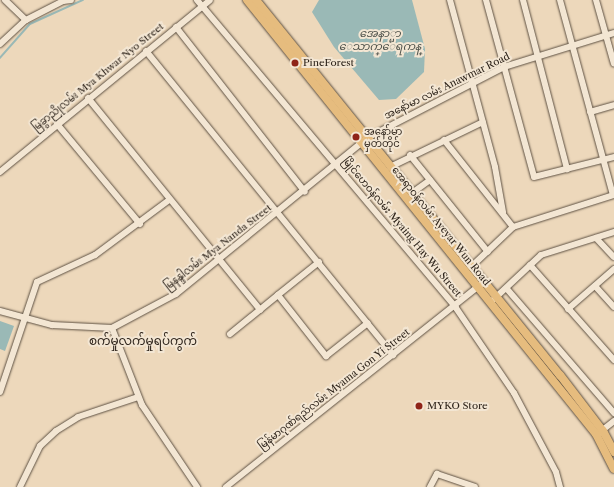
<!DOCTYPE html>
<html>
<head>
<meta charset="utf-8">
<style>
	body { margin:0 }
	#map { position:relative; width:614px; height:487px; overflow:hidden; background:#edd8bb; font-family:"Libre Caslon Text","Noto Sans Myanmar",serif }
	div>[style] { position:absolute }
	.water>* { inset:0; background:#9ab9b6 }
	.stream>* { height:1.5px; margin:-0.75px; padding:0 0.75px; transform-origin:0.75px; border-radius:0.75px; background:#9ab9b6 }
	.roads { filter:drop-shadow(0 0 1px #5e5143) drop-shadow(0 0 1px #5e5143) }
	.minor>* { height:6px; margin:-3px; padding:0 3px; transform-origin:3px; border-radius:3px; background:#f3e6d3 }
	.major>* { height:8px; margin:-4px; padding:0 4px; transform-origin:4px; border-radius:4px; background:#e6bc7e }
	.dots>* { width:11px; height:11px; translate:-50% -50%; box-sizing:border-box; border:2px solid #f3e6d3; border-radius:50% }
	span { translate:-50% -50%; white-space:nowrap; text-align:center; line-height:1.15; -webkit-text-stroke:4px #f3e6d3; paint-order:stroke }
	.poi-label { font-size:10px; color:#2e241b }
	.left { translate:0 -50%; text-align:left }
	.street-label { font-size:10px; color:#2e241b }
	.water-label { font-size:11px; color:#4e514a; font-style:italic }
	.quarter-label { font-size:12px; color:#2e241b }
</style>
</head>
<body>
<div id="map">
	<div class="water">
		<i style="clip-path:polygon(319px 0,412px 0,425px 49px,424px 72px,396px 99px,379px 100px,334px 47px,312px 12px)"></i>
		<i style="clip-path:polygon(0 321px,14px 326px,5px 351px,0 349px)"></i>
	</div>
	<div class="stream">
		<i style="left:0;top:58px;width:45px;rotate:-48.6deg"></i>
		<i style="left:30px;top:24px;width:58px;rotate:-24.4deg"></i>
	</div>
	<div class="roads">
		<div class="minor">
			<i style="left:5px;top:0;width:29px;rotate:44deg"></i>
			<i style="left:197px;top:0;width:402px;rotate:49.9deg"></i>
			<i style="left:456px;top:308px;width:103px;rotate:55.7deg"></i>
			<i style="left:514px;top:393px;width:89px;rotate:62deg"></i>
			<i style="left:556px;top:472px;width:16px;rotate:75deg"></i>
			<i style="left:450px;top:0;width:173px;rotate:74.9deg"></i>
			<i style="left:495px;top:167px;width:46px;rotate:79.9deg"></i>
			<i style="left:486px;top:0;width:183px;rotate:74.8deg"></i>
			<i style="left:534px;top:177px;width:82px;rotate:-14deg"></i>
			<i style="left:523px;top:0;width:175px;rotate:75.4deg"></i>
			<i style="left:560px;top:0;width:202px;rotate:74.8deg"></i>
			<i style="left:596px;top:0;width:66px;rotate:74.3deg"></i>
			<i style="left:176px;top:27px;width:209px;rotate:52deg"></i>
			<i style="left:0;top:44px;width:35px;rotate:-43deg"></i>
			<i style="left:26px;top:20px;width:42px;rotate:-27.2deg"></i>
			<i style="left:63px;top:1px;width:8px;rotate:-7deg"></i>
			<i style="left:146px;top:51px;width:392px;rotate:50.9deg"></i>
			<i style="left:88px;top:98px;width:273px;rotate:50.9deg"></i>
			<i style="left:590px;top:112px;width:25px;rotate:-16deg"></i>
			<i style="left:57px;top:124px;width:130px;rotate:50.3deg"></i>
			<i style="left:444px;top:140px;width:111px;rotate:51.6deg"></i>
			<i style="left:410px;top:155px;width:124px;rotate:51.2deg"></i>
			<i style="left:390px;top:167px;width:103px;rotate:-25.8deg"></i>
			<i style="left:0;top:172px;width:271px;rotate:-39.3deg"></i>
			<i style="left:412px;top:193px;width:22px;rotate:-36deg"></i>
			<i style="left:596px;top:238px;width:26px;rotate:47deg"></i>
			<i style="left:319px;top:262px;width:53px;rotate:141.2deg"></i>
			<i style="left:278px;top:295px;width:78px;rotate:51.8deg"></i>
			<i style="left:326px;top:356px;width:53px;rotate:-38.2deg"></i>
			<i style="left:530px;top:265px;width:127px;rotate:48.5deg"></i>
			<i style="left:471px;top:267px;width:58px;rotate:-43.6deg"></i>
			<i style="left:513px;top:227px;width:106px;rotate:-17.6deg"></i>
			<i style="left:595px;top:286px;width:28px;rotate:48deg"></i>
			<i style="left:507px;top:289px;width:164px;rotate:49.2deg"></i>
			<i style="left:494px;top:299px;width:64px;rotate:-43.1deg"></i>
			<i style="left:541px;top:255px;width:77px;rotate:-17.5deg"></i>
			<i style="left:568px;top:309px;width:61px;rotate:-41deg"></i>
			<i style="left:0;top:311px;width:54px;rotate:15.1deg"></i>
			<i style="left:52px;top:325px;width:60px;rotate:2.9deg"></i>
			<i style="left:112px;top:328px;width:72px;rotate:-28deg"></i>
			<i style="left:176px;top:294px;width:247px;rotate:-39.2deg"></i>
			<i style="left:367px;top:138px;width:154px;rotate:-27.4deg"></i>
			<i style="left:504px;top:67px;width:115px;rotate:-17.2deg"></i>
			<i style="left:112px;top:328px;width:83px;rotate:68.7deg"></i>
			<i style="left:142px;top:405px;width:99px;rotate:56.1deg"></i>
			<i style="left:230px;top:334px;width:62px;rotate:-39.1deg"></i>
			<i style="left:0;top:392px;width:116px;rotate:-71.4deg"></i>
			<i style="left:37px;top:282px;width:64px;rotate:-25deg"></i>
			<i style="left:95px;top:255px;width:92px;rotate:-36.6deg"></i>
			<i style="left:600px;top:432px;width:18px;rotate:-38deg"></i>
			<i style="left:20px;top:487px;width:46px;rotate:-64deg"></i>
			<i style="left:40px;top:446px;width:22px;rotate:-43deg"></i>
			<i style="left:56px;top:431px;width:26px;rotate:-32deg"></i>
			<i style="left:78px;top:417px;width:63px;rotate:-18.4deg"></i>
			<i style="left:226px;top:487px;width:330px;rotate:-38.5deg"></i>
			<i style="left:430px;top:487px;width:15px;rotate:-62deg"></i>
			<i style="left:437px;top:474px;width:40px;rotate:18.9deg"></i>
		</div>
		<div class="major">
			<i style="left:247px;top:0;width:557px;rotate:51.2deg"></i>
			<i style="left:596px;top:434px;width:39px;rotate:63deg"></i>
			<i style="left:256px;top:0;width:483px;rotate:51deg"></i>
			<i style="left:560px;top:375px;width:71px;rotate:52.5deg"></i>
			<i style="left:603px;top:431px;width:24px;rotate:62deg"></i>
		</div>
	</div>
	<div class="dots">
		<i style="left:295px;top:63px;background:#8f2418"></i>
		<i style="left:356px;top:137px;background:#8f2418"></i>
		<i style="left:419px;top:406px;background:#8f2418"></i>
	</div>
	<div class="poi-label">
		<span class="left" style="left:303px;top:63px">PineForest</span>
		<span class="left" style="left:364px;top:137px">အနော်မာ<br>မှတ်တိုင်</span>
		<span class="left" style="left:427px;top:406px">MYKO Store</span>
	</div>
	<div class="street-label">
		<span style="left:98px;top:77px;rotate:-39deg">မြခွာညိုလမ်း Mya Khwar Nyo Street</span>
		<span style="left:447px;top:86px;rotate:-26deg">အနော်မာ လမ်း Anawmar Road</span>
		<span style="left:441px;top:226px;rotate:51deg">အေရာဝန်လမ်း Ayeyar Wun Road</span>
		<span style="left:402px;top:227px;rotate:50deg">မြိုင်ဟေဝန်လမ်း Myaing Hay Wu Street</span>
		<span style="left:218px;top:247px;rotate:-38deg">မြနန္ဒါလမ်း Mya Nanda Street</span>
		<span style="left:334px;top:389px;rotate:-38deg">မြန်မာဂုဏ်ရည်လမ်း Myama Gon Yi Street</span>
	</div>
	<div class="water-label">
		<span style="left:380px;top:40px">အေနာ္မာ<br>ေသာက္ေရကန္</span>
	</div>
	<div class="quarter-label">
		<span style="left:143px;top:341px">စက်မှုလက်မှုရပ်ကွက်</span>
	</div>
</div>
</body>
</html>
